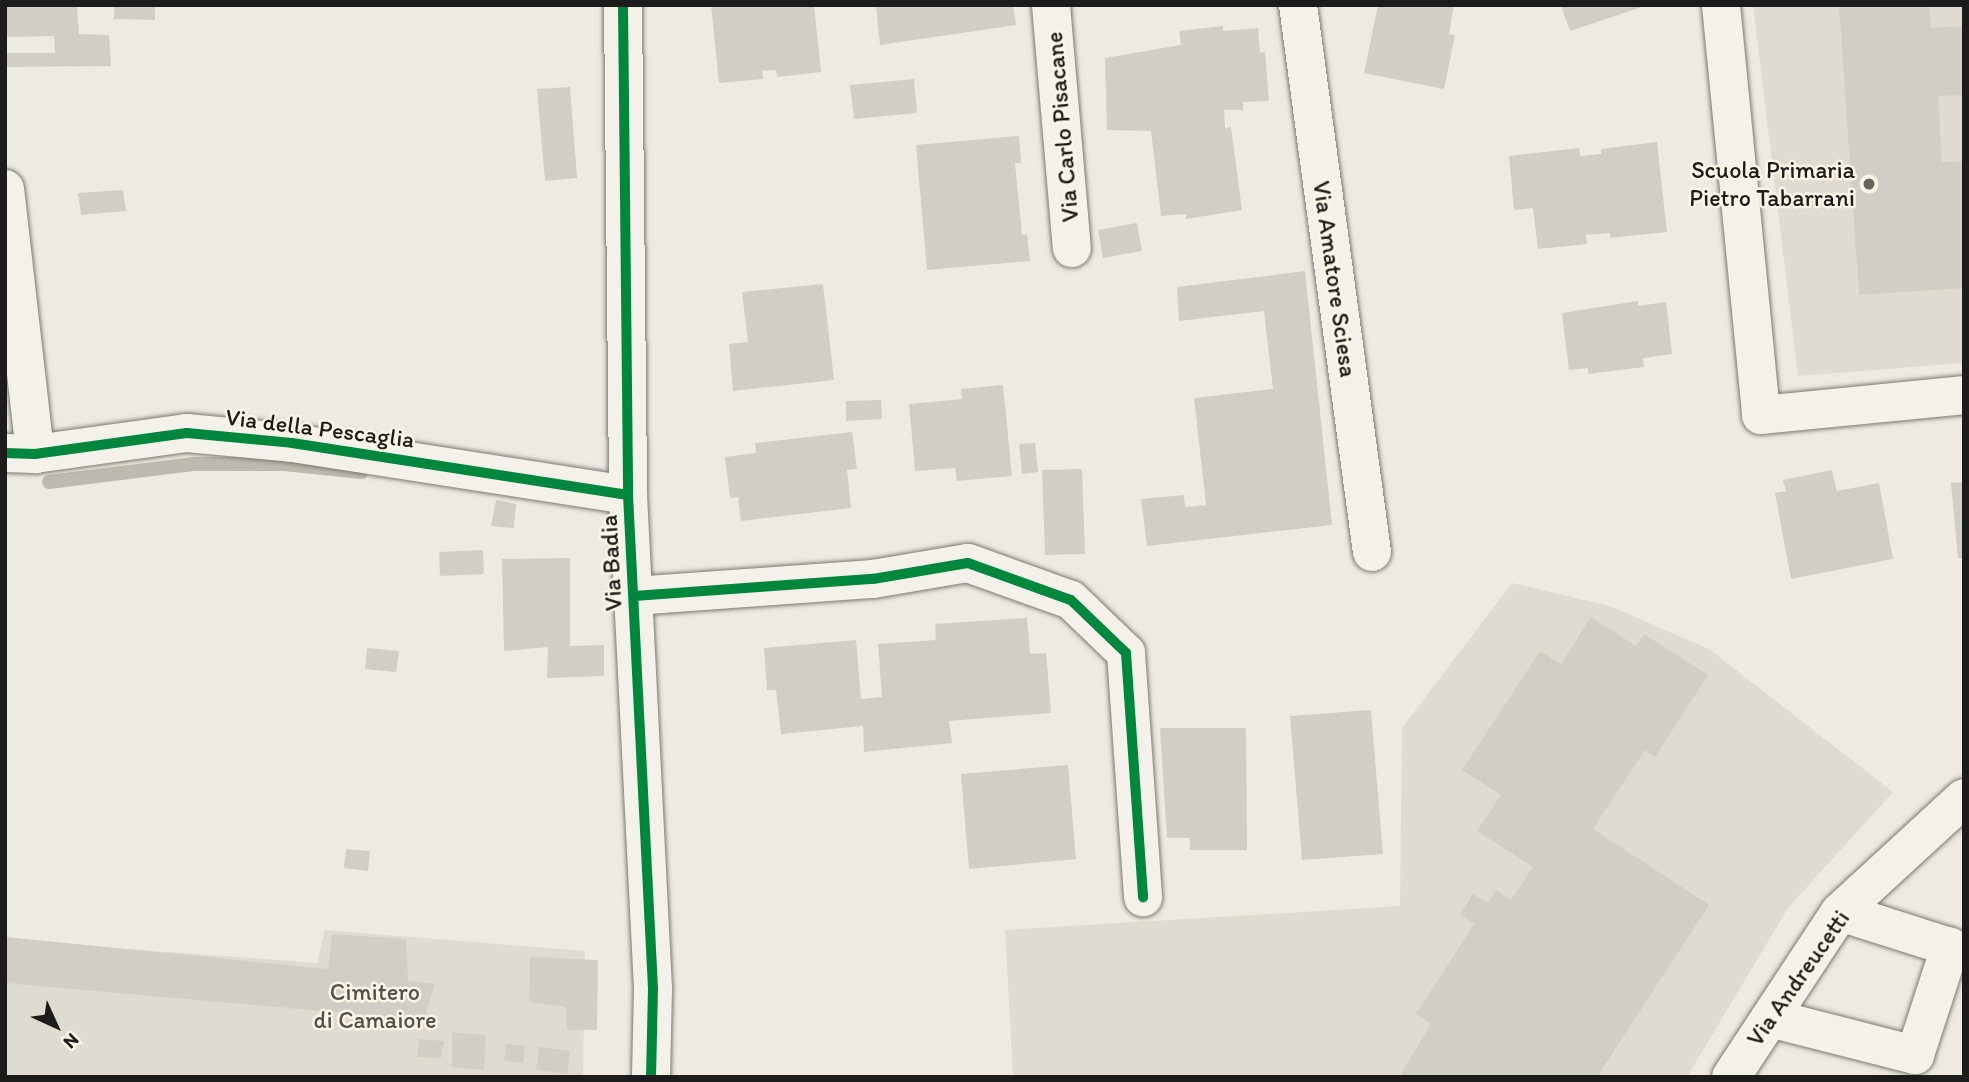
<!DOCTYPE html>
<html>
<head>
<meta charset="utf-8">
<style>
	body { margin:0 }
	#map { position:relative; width:1969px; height:1082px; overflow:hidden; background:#eeeae2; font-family:Itim,sans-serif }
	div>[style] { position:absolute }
	.built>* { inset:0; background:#e0dbd0 }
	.green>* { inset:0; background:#dfdbd0 }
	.stream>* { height:14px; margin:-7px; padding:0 7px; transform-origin:7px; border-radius:7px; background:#bebab0 }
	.building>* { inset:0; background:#d1cec8 }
	.roads { filter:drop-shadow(0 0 2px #7a7975) drop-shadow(0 0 2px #7a7975) }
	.minor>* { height:38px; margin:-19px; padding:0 19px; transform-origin:19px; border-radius:19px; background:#f4f1ea }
	.cycleway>* { height:10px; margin:-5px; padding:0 5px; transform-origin:5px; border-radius:5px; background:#00873e }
	.dots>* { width:19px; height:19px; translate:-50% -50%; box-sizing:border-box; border:4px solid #fcf5e5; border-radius:50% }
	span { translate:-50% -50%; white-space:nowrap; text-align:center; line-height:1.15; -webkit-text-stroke:5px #fcf5e5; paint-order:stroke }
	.street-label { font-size:24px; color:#1c1c1c }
	.poi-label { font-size:24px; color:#1c1c1c }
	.right { translate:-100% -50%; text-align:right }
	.park-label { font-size:24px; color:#53514e }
	.frame { position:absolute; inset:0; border:7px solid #1c1c1c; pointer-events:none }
	.north { position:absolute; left:21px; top:991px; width:70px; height:70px; -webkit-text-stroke:5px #fcf5e5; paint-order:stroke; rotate:135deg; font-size:19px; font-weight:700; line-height:28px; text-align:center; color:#1c1c1c }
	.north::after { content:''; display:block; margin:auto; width:24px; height:32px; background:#1c1c1c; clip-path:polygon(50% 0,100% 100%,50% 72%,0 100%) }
</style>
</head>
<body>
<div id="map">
	<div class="built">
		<i style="clip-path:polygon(1753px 5px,1964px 5px,1964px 363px,1798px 376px)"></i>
		<i style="clip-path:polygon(1512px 583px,1610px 606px,1709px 649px,1893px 792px,1788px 908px,1687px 1077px,1013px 1077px,1005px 930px,1400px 906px,1402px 728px)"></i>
	</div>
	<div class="green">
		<i style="clip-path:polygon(325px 930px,585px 951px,583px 1077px,5px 1077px,5px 940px,317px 963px)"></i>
	</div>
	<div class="stream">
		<i style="left:49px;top:482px;width:145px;rotate:-7.1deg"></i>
		<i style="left:193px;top:464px;width:91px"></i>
		<i style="left:284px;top:464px;width:78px;rotate:5.9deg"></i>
	</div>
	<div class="building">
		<i style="clip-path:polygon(5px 5px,77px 5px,79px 34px,109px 35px,111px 66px,5px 67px,5px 53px,55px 53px,54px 36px,5px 37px)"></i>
		<i style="clip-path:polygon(114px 5px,155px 5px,155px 20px,114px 19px)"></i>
		<i style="clip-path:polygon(711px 5px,814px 5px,821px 72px,777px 77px,776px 70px,762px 71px,763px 79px,719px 83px)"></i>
		<i style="clip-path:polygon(876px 5px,1013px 5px,1016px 25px,880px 45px)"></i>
		<i style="clip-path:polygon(1378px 5px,1454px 5px,1449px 34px,1455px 35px,1444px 89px,1364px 73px)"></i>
		<i style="clip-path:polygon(1561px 5px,1645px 5px,1645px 6px,1570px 31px)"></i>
		<i style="clip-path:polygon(1839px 5px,1929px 5px,1931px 28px,1964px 26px,1964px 95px,1938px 96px,1942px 162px,1964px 161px,1964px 288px,1859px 295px)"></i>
		<i style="clip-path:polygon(1223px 26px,1223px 31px,1258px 28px,1260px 53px,1265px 52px,1269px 101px,1243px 102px,1243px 110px,1224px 110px,1225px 128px,1231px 127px,1242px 210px,1186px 219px,1186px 214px,1161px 216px,1151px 131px,1107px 130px,1105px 58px,1181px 45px,1179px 31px)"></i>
		<i style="clip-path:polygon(914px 79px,917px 113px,854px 119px,850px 85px)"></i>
		<i style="clip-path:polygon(570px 87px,577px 178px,545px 181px,537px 89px)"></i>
		<i style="clip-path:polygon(1019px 136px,1021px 163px,1015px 163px,1022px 235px,1027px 234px,1030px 261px,927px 270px,916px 145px)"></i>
		<i style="clip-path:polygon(1657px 142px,1667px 232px,1610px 238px,1610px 233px,1586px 235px,1587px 244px,1538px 249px,1533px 208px,1514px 210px,1509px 156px,1579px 148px,1580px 156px,1601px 154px,1601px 149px)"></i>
		<i style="clip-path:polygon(123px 190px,126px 211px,81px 215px,78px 193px)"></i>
		<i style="clip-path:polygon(1137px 223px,1142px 251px,1103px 258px,1098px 230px)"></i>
		<i style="clip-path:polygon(1305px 271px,1332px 525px,1147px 546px,1141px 499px,1184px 495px,1185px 507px,1206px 505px,1194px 398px,1273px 389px,1264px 311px,1179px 321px,1177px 287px)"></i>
		<i style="clip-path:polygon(823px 284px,834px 380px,733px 391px,729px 344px,748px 342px,742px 292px)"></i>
		<i style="clip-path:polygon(1638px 301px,1638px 306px,1666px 302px,1672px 354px,1643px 358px,1644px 367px,1588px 374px,1588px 368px,1569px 370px,1562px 313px)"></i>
		<i style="clip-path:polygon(1003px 385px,1012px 476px,957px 481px,955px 468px,915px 471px,909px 404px,962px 399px,961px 389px)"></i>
		<i style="clip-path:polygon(881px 400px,882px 419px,846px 421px,846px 401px)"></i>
		<i style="clip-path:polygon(852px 432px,857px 469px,847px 470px,851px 508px,741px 521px,738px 497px,730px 498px,725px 457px,756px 453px,755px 443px)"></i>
		<i style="clip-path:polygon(1035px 443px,1038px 472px,1022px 474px,1019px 444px)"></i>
		<i style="clip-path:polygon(1082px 469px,1085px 554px,1045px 555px,1042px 470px)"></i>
		<i style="clip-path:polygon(1832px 470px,1837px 491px,1879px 483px,1893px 559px,1791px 579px,1775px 493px,1786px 491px,1783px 480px)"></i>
		<i style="clip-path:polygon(1964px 482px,1964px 558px,1958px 558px,1951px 483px)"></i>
		<i style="clip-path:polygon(496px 500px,516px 504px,514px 528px,491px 526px)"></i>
		<i style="clip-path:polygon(483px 550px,484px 574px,440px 576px,439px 552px)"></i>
		<i style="clip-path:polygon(570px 558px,570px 646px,604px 645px,604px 676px,547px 678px,548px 647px,504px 651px,502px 559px)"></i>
		<i style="clip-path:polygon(1591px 617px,1636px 646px,1644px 634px,1708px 675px,1655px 757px,1645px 750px,1593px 829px,1709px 905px,1597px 1077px,1399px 1077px,1431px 1024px,1416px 1014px,1474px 924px,1460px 914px,1473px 894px,1488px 903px,1496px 890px,1511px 900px,1533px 867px,1477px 831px,1501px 795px,1462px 770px,1540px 651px,1561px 664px)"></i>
		<i style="clip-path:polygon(1027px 618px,1030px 654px,1046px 653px,1051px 713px,949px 721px,952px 743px,864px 752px,863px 726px,781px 734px,776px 690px,767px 690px,764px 648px,856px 640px,861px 699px,882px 697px,878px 644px,936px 640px,935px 624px)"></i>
		<i style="clip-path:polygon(367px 648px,399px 651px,396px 672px,365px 669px)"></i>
		<i style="clip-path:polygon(1371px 710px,1383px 854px,1302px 860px,1290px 716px)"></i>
		<i style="clip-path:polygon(1160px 728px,1246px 728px,1247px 850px,1190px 850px,1190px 838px,1167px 838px)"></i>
		<i style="clip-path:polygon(1068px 765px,1076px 859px,969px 869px,961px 774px)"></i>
		<i style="clip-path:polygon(346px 849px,370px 851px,368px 871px,344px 868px)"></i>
		<i style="clip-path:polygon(332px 934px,406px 939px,408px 981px,435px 984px,424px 1020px,5px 983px,5px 937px,328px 969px)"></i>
		<i style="clip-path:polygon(530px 957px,598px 960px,597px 1030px,567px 1030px,566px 1007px,529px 1002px)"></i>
		<i style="clip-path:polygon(452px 1032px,486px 1035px,484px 1070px,452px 1067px)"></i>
		<i style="clip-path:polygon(419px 1039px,444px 1041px,441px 1058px,417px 1057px)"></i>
		<i style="clip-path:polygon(506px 1044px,525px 1046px,523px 1063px,504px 1061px)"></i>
		<i style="clip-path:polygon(539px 1047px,570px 1051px,567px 1074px,536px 1070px)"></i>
	</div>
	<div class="roads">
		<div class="minor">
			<i style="left:623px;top:5px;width:490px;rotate:89.4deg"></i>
			<i style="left:628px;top:495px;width:495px;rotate:87.1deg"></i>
			<i style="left:653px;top:989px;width:88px;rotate:91.3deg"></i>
			<i style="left:1051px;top:5px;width:244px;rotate:85.1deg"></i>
			<i style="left:1298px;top:5px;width:552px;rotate:82.3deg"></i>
			<i style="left:1721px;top:5px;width:412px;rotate:84.4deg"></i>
			<i style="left:1761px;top:415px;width:204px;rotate:-5.6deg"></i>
			<i style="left:5px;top:189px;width:267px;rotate:83.5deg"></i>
			<i style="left:5px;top:453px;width:30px;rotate:2deg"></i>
			<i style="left:35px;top:454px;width:153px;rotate:-7.9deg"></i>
			<i style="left:187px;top:433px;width:105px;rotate:5.4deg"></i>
			<i style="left:292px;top:443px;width:340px;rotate:8.8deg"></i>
			<i style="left:634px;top:596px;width:240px;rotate:-4.1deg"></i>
			<i style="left:873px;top:579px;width:96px;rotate:-9.6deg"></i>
			<i style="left:968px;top:563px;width:109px;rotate:19.8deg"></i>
			<i style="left:1071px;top:600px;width:76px;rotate:43.9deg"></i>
			<i style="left:1126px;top:653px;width:245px;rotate:86deg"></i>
			<i style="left:1770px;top:1018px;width:150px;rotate:14.3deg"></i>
			<i style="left:1915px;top:1055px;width:114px;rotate:-72deg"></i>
			<i style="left:1950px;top:947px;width:115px;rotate:-162.3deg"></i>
			<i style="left:1731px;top:1077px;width:198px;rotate:-56.6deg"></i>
			<i style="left:1840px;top:912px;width:168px;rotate:-42.6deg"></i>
		</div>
	</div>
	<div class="cycleway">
		<i style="left:623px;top:5px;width:490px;rotate:89.4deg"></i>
		<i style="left:628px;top:495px;width:495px;rotate:87.1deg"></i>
		<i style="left:653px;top:989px;width:88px;rotate:91.3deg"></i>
		<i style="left:5px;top:453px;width:30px;rotate:2deg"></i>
		<i style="left:35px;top:454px;width:153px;rotate:-7.9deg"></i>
		<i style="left:187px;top:433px;width:105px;rotate:5.4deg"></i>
		<i style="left:292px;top:443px;width:340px;rotate:8.8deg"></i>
		<i style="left:634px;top:596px;width:240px;rotate:-4.1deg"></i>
		<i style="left:873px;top:579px;width:96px;rotate:-9.6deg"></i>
		<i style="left:968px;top:563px;width:109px;rotate:19.8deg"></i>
		<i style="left:1071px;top:600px;width:76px;rotate:43.9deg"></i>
		<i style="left:1126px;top:653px;width:245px;rotate:86deg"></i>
	</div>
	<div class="dots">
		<i style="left:1869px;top:184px;background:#666461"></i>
	</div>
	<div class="street-label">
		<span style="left:1062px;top:127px;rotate:-95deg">Via Carlo Pisacane</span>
		<span style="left:1335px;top:279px;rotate:82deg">Via Amatore Sciesa</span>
		<span style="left:320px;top:428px;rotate:7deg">Via della Pescaglia</span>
		<span style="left:611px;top:563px;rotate:-93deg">Via Badia</span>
		<span style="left:1798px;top:978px;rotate:-55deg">Via Andreucetti</span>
	</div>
	<div class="poi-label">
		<span class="right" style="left:1855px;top:184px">Scuola Primaria<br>Pietro Tabarrani</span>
	</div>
	<div class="park-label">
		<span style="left:375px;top:1006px">Cimitero<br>di Camaiore</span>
	</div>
	<div class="frame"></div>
	<div class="north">N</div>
</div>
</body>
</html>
